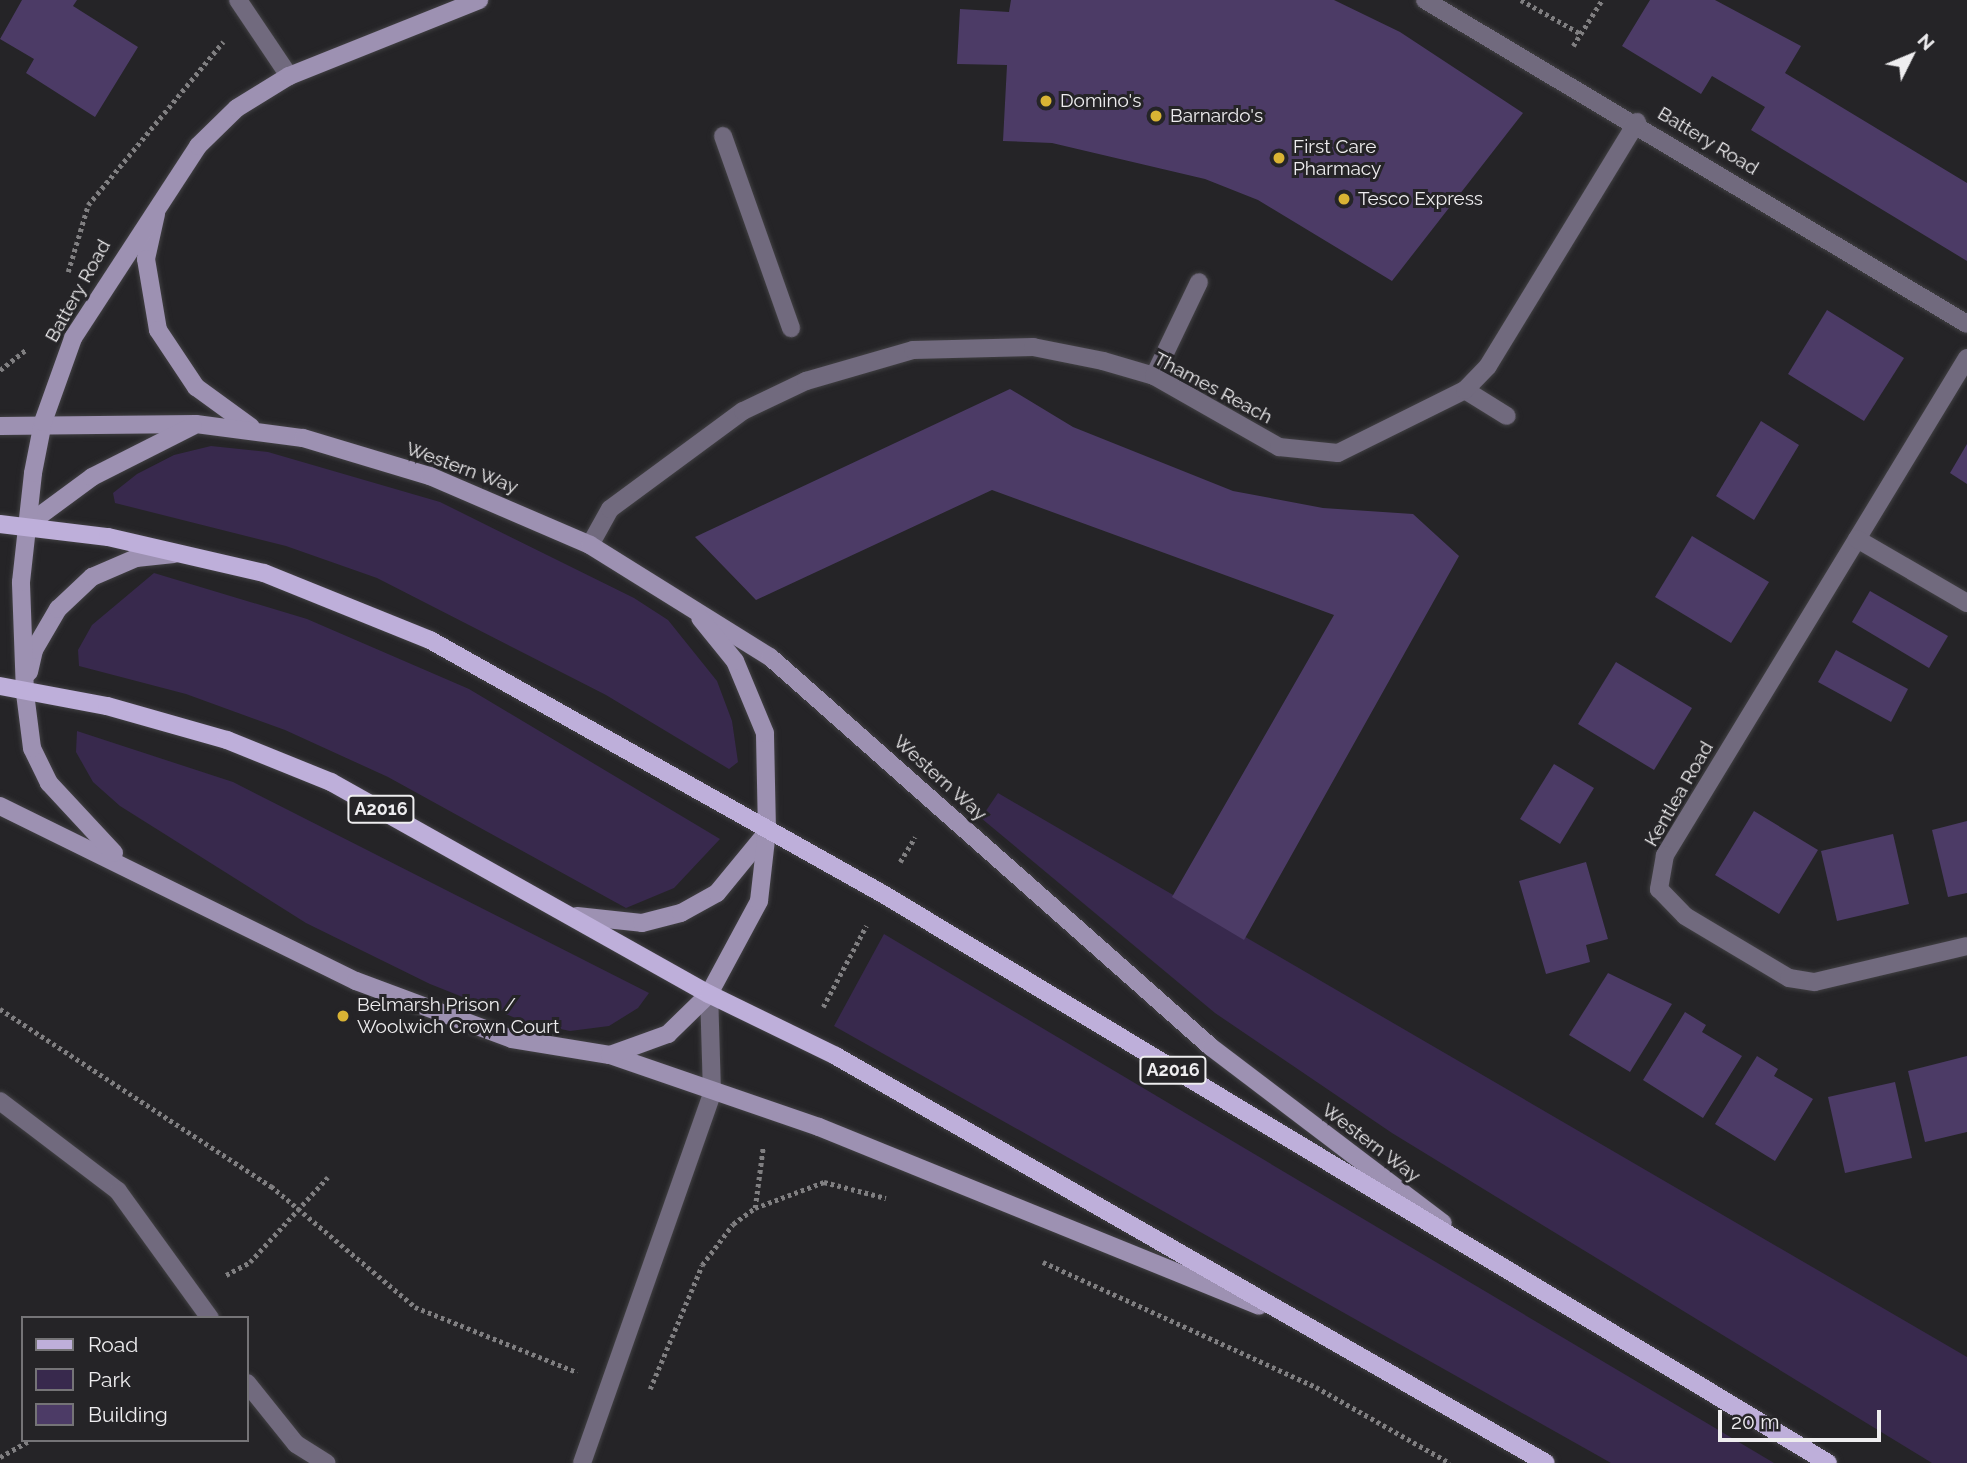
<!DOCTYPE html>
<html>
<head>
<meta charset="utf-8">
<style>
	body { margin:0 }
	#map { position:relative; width:1967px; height:1463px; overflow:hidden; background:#252427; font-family:Raleway,sans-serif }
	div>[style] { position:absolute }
	.green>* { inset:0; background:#38294d }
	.building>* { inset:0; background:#4c3b66 }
	.path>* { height:4.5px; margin-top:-2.25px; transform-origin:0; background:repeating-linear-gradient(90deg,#807f81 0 3.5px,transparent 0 7px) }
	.roads { filter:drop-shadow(0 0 2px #414043) drop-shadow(0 0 2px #414043) }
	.lane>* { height:18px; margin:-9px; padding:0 9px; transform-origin:9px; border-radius:9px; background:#716a7e }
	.street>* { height:18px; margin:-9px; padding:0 9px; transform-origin:9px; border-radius:9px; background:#716a7e }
	.secondary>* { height:18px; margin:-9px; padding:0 9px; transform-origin:9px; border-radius:9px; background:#9d91b2 }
	.primary>* { height:18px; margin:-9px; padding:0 9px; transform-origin:9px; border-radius:9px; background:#beafda }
	.dots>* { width:19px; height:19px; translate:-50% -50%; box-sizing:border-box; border:4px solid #252427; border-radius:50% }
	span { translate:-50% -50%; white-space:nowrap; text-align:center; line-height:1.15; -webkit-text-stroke:6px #252427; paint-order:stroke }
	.shield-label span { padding:2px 5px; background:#252427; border:2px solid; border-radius:5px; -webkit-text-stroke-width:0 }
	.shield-label { font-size:18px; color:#eeedef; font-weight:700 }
	.poi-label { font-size:19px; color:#eeedef }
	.left { translate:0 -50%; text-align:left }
	.street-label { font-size:19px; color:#eeedef }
	.legend { position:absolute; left:21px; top:1316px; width:228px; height:126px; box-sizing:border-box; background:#252427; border:2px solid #757477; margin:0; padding:9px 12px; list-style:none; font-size:21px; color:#eeedef }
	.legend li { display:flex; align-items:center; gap:14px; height:35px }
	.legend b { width:35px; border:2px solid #757477 }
	.north { position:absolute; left:1876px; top:21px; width:70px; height:70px; -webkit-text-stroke:5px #252427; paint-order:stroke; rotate:47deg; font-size:19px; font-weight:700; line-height:28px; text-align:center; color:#eeedef }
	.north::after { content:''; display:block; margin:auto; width:24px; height:32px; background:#eeedef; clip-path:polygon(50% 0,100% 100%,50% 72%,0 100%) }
	.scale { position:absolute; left:1718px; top:1410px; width:163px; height:32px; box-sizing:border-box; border:4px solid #eeedef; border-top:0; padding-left:9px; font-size:21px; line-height:24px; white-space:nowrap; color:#eeedef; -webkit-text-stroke:5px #252427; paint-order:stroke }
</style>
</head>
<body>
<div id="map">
	<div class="green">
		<i style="clip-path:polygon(211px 446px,268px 452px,440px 502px,634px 598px,668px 620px,717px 681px,732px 721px,738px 762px,729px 769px,606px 695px,377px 578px,286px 546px,115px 503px,113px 493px,137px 474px,174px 455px)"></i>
		<i style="clip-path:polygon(154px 573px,307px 619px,469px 689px,720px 839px,674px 888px,626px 908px,388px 777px,285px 730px,186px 694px,79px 666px,78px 650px,92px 625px)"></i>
		<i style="clip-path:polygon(77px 731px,233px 782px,649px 993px,638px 1008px,609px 1026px,570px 1031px,523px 1021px,430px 984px,306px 923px,120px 806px,93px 782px,76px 752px)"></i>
		<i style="clip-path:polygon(998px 793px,1967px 1357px,1967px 1463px,1932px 1463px,1392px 1133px,1215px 1013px,981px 818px)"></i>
		<i style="clip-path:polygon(884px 934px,1774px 1463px,1611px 1463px,834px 1026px)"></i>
	</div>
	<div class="building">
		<i style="clip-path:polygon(22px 0,77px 0,73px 6px,138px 47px,95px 117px,26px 73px,34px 59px,0 39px)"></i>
		<i style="clip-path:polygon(1011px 0,1334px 0,1400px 32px,1523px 113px,1392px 281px,1258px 200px,1205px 179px,1052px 143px,1003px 141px,1007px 65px,957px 64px,960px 9px,1009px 12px)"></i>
		<i style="clip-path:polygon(1650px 0,1715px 0,1801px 46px,1785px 73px,1967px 183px,1967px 261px,1751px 130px,1765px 107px,1712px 76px,1701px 94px,1622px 46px)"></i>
		<i style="clip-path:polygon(1827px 310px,1904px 358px,1864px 421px,1788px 374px)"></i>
		<i style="clip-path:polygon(1010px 389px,1073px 427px,1233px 491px,1323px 508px,1413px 514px,1459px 556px,1244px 940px,1172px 897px,1334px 615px,992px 490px,756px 600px,695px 537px)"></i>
		<i style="clip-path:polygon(1761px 421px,1799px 445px,1754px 520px,1716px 496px)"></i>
		<i style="clip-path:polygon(1967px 444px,1967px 484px,1950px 473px)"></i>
		<i style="clip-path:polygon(1692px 536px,1769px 582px,1731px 643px,1655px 597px)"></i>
		<i style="clip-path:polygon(1870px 591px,1948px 636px,1929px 668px,1852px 622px)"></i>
		<i style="clip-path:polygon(1836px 650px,1908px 689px,1891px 722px,1818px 682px)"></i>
		<i style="clip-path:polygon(1616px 662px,1692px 708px,1654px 770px,1578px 724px)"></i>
		<i style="clip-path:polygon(1554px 764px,1594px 788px,1560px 844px,1520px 819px)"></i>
		<i style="clip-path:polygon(1754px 811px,1818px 850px,1779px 914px,1715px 875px)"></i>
		<i style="clip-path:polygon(1967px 821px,1967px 893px,1948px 897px,1932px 830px)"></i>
		<i style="clip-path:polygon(1893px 834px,1909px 904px,1837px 921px,1821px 851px)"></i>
		<i style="clip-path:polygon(1586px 862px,1608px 939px,1586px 945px,1590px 962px,1546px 974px,1519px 881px)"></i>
		<i style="clip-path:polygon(1608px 973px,1672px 1004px,1630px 1072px,1569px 1035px)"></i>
		<i style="clip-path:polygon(1685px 1012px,1706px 1025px,1702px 1032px,1742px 1056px,1703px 1118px,1643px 1080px)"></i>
		<i style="clip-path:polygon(1757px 1056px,1778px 1069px,1774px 1076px,1813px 1099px,1775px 1161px,1715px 1124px)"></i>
		<i style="clip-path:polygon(1967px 1056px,1967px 1132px,1925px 1142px,1908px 1071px)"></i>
		<i style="clip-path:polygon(1895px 1082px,1912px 1158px,1845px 1173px,1828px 1097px)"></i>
	</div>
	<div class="path">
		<i style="left:1521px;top:0;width:69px;rotate:29.5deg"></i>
		<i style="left:1573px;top:46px;width:54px;rotate:-57.8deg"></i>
		<i style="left:68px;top:272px;width:70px;rotate:-73.4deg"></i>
		<i style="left:88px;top:205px;width:212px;rotate:-50.4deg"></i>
		<i style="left:0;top:370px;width:34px;rotate:-38deg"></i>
		<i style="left:900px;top:862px;width:29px;rotate:-59deg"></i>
		<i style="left:823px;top:1007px;width:92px;rotate:-62deg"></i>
		<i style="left:0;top:1009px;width:324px;rotate:33.2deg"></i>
		<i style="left:271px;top:1186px;width:188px;rotate:40deg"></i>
		<i style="left:415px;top:1307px;width:175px;rotate:21.9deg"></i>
		<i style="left:755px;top:1208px;width:62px;rotate:-82.5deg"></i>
		<i style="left:1043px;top:1262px;width:300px;rotate:24.6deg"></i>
		<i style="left:1316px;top:1387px;width:154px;rotate:29.6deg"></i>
		<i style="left:226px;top:1275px;width:27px;rotate:-28deg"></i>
		<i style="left:250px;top:1262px;width:115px;rotate:-47.5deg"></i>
		<i style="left:650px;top:1389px;width:134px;rotate:-67.2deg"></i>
		<i style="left:702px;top:1265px;width:51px;rotate:-52.9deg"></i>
		<i style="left:733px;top:1224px;width:27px;rotate:-36deg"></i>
		<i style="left:755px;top:1208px;width:74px;rotate:-20.6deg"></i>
		<i style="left:824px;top:1182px;width:64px;rotate:14.5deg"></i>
		<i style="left:0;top:1457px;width:35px;rotate:-29deg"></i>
	</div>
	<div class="roads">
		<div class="lane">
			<i style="left:723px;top:136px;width:204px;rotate:70.5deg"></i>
			<i style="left:1154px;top:376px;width:104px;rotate:-64.4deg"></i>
			<i style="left:1465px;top:390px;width:49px;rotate:31.8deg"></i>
			<i style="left:0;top:1101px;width:148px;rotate:37.3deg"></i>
			<i style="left:118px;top:1191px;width:157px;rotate:54.1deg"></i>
			<i style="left:247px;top:1383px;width:78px;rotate:51.2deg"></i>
			<i style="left:296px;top:1444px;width:36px;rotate:32deg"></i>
		</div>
		<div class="street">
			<i style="left:238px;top:0;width:92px;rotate:56.1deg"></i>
			<i style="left:1425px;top:0;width:631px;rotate:30.87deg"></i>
			<i style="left:1967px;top:358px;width:582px;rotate:121.28deg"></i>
			<i style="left:1665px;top:855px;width:35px;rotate:100deg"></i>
			<i style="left:1659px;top:889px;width:37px;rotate:46deg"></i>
			<i style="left:1685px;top:916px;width:121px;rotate:30.8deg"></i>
			<i style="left:1789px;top:978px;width:26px;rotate:9deg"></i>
			<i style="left:1815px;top:982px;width:156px;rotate:-13.3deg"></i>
			<i style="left:1857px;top:539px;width:127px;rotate:30.2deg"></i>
			<i style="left:590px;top:545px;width:41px;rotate:-60.9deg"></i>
			<i style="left:610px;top:509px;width:165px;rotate:-36.4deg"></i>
			<i style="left:743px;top:411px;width:70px;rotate:-25.5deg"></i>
			<i style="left:806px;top:381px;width:111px;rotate:-16.2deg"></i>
			<i style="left:913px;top:350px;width:120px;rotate:-1.4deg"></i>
			<i style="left:1033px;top:347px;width:71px;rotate:11.3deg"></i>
			<i style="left:1103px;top:361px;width:53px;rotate:16.4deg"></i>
			<i style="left:1154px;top:376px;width:144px;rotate:29.6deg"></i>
			<i style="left:1279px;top:447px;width:59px;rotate:5.8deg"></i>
			<i style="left:1338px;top:453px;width:142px;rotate:-26.4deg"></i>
			<i style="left:1465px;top:390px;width:33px;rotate:-46deg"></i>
			<i style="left:1488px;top:366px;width:286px;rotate:-58.6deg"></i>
			<i style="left:582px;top:1463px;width:392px;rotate:-70.6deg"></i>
			<i style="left:712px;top:1093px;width:99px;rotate:-91.7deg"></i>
		</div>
		<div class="secondary">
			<i style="left:156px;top:214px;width:46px;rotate:102.5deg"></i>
			<i style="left:146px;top:259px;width:72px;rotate:80.4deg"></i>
			<i style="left:158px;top:330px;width:69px;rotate:56.3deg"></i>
			<i style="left:196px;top:387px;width:68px;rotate:36deg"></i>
			<i style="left:0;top:426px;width:196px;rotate:-0.6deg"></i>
			<i style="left:196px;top:424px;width:108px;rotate:7.5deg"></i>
			<i style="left:303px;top:438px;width:133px;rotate:16.7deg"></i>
			<i style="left:430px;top:476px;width:174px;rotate:23.3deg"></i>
			<i style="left:590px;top:545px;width:212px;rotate:31.9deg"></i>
			<i style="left:770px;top:657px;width:589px;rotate:41.49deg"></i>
			<i style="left:1211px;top:1047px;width:291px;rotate:37.2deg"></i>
			<i style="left:27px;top:525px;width:81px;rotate:-36.4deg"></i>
			<i style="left:92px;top:477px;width:113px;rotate:-26.8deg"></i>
			<i style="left:29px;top:672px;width:23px;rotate:-77deg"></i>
			<i style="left:34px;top:650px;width:48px;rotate:-59.7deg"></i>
			<i style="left:58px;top:609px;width:47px;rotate:-43.3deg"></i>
			<i style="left:92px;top:577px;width:48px;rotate:-23.4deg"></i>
			<i style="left:136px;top:558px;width:38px;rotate:-6deg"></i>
			<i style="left:0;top:806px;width:397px;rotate:26.2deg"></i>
			<i style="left:356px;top:981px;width:166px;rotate:20.4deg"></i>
			<i style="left:512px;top:1039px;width:99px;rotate:9.3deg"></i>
			<i style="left:610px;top:1055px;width:221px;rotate:19deg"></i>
			<i style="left:819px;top:1127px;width:475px;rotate:22.1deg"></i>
			<i style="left:114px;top:853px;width:96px;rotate:-132.9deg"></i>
			<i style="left:49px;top:783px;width:39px;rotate:-116deg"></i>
			<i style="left:32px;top:748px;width:55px;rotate:-97.3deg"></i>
			<i style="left:25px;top:693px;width:111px;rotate:-92.1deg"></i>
			<i style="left:21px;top:582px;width:110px;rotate:-83.7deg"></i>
			<i style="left:33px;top:473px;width:52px;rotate:-78.9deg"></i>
			<i style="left:43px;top:422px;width:89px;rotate:-70.3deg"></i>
			<i style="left:73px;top:338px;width:229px;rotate:-56.9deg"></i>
			<i style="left:198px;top:146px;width:54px;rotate:-44.3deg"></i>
			<i style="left:237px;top:108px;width:61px;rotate:-31.6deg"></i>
			<i style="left:289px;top:76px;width:205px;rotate:-21.8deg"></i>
			<i style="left:577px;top:916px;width:65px;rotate:6.1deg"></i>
			<i style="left:642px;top:923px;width:40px;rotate:-14.4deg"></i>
			<i style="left:681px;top:913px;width:41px;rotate:-29.1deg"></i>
			<i style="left:717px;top:893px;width:72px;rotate:-50.6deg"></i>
			<i style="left:610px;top:1055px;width:62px;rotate:-19.9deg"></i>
			<i style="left:668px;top:1034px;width:57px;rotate:-44.3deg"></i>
			<i style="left:709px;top:994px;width:106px;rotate:-61.7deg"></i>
			<i style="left:759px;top:901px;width:70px;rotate:-83.5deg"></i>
			<i style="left:767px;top:831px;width:98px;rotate:-91.2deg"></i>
			<i style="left:765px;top:733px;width:78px;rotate:-112.6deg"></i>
			<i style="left:735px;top:661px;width:55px;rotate:-129.1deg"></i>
		</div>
		<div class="primary">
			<i style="left:0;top:524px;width:109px;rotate:6.9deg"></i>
			<i style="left:108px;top:537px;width:160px;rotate:13deg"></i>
			<i style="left:264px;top:573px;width:179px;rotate:22deg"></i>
			<i style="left:430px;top:640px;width:519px;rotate:29.28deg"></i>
			<i style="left:883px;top:894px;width:1103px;rotate:31.05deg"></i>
			<i style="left:0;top:686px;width:109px;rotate:10.6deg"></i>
			<i style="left:107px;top:706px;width:125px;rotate:15.8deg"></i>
			<i style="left:227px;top:740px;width:112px;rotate:22deg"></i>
			<i style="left:331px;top:782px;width:433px;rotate:29.3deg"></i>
			<i style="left:709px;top:994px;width:141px;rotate:26deg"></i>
			<i style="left:836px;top:1056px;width:818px;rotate:29.82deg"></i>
		</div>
	</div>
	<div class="dots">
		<i style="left:1046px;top:101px;background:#d9b334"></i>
		<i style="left:1156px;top:116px;background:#d9b334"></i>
		<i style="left:1279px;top:158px;background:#d9b334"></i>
		<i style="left:1344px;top:199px;background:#d9b334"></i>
		<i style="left:343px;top:1016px;background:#d9b334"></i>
	</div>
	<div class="shield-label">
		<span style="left:381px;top:809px">A2016</span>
		<span style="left:1173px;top:1070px">A2016</span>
	</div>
	<div class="poi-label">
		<span class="left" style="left:1060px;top:101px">Domino's</span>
		<span class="left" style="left:1170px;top:116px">Barnardo's</span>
		<span class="left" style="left:1293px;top:158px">First Care<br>Pharmacy</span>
		<span class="left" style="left:1358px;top:199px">Tesco Express</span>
		<span class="left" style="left:357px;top:1016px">Belmarsh Prison /<br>Woolwich Crown Court</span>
	</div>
	<div class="street-label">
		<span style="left:1708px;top:141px;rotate:31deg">Battery Road</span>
		<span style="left:78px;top:291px;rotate:-61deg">Battery Road</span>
		<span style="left:1213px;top:388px;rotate:28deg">Thames Reach</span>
		<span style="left:462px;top:468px;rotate:20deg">Western Way</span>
		<span style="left:940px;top:778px;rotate:42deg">Western Way</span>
		<span style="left:1679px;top:794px;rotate:-60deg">Kentlea Road</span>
		<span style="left:1371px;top:1143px;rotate:37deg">Western Way</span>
	</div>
	<ul class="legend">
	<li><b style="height:9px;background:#beafda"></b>Road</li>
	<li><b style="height:19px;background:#38294d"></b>Park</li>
	<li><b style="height:19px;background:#4c3b66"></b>Building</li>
	</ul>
	<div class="north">N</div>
	<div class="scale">20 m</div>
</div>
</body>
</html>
